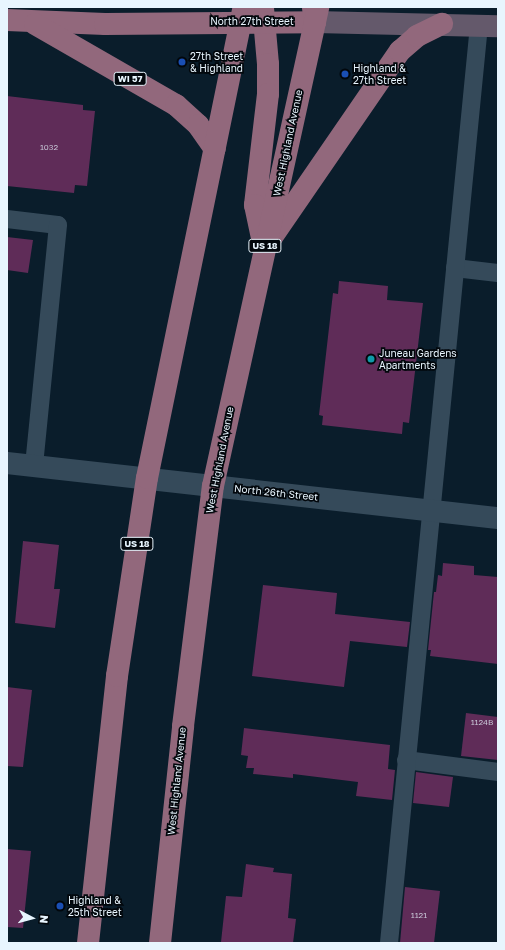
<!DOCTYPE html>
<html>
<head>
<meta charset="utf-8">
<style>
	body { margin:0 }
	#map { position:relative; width:505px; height:950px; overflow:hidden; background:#0a1d2b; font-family:"Golos Text",sans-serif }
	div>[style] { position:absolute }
	.building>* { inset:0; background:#5f2c58 }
	.lane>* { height:18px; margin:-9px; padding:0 9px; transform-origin:9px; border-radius:9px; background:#354a5a }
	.street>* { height:22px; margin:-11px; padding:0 11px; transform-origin:11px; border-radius:11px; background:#354a5a }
	.secondary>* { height:22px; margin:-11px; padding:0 11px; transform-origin:11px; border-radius:11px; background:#64596b }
	.primary>* { height:22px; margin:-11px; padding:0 11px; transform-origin:11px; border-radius:11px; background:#92687c }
	.dots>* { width:11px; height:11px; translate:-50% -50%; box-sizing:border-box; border:2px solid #02070c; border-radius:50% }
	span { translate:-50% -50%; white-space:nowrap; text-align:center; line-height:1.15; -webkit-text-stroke:3.5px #02070c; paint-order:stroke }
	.number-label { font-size:8px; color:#c6c3d4 }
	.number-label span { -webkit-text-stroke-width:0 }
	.shield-label span { padding:1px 3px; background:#02070c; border:1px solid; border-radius:3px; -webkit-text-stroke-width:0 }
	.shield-label { font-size:9px; color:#e8f5fe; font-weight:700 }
	.street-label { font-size:10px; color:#e8f5fe }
	.poi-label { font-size:10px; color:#e8f5fe }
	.left { translate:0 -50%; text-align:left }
	.frame { position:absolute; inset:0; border:8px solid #e8f5fe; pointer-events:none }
	.north { position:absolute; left:12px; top:898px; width:40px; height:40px; -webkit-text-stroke:3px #02070c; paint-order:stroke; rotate:96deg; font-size:11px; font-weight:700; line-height:16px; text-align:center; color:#e8f5fe }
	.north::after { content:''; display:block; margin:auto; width:14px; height:18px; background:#e8f5fe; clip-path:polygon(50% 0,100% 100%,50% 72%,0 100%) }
</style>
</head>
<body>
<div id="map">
	<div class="building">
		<i style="clip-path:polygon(7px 96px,83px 105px,83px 110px,95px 111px,87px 186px,75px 185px,74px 193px,7px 186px)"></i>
		<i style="clip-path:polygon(7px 237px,33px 240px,28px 273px,7px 270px)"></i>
		<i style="clip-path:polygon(339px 281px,388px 286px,387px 300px,423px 303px,409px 423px,403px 422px,402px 434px,322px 425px,323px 416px,319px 415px,333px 293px,338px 294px)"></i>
		<i style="clip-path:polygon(23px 541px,59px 545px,54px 589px,60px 589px,55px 628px,15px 623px)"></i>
		<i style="clip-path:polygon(443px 563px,474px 566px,474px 575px,498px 577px,498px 664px,430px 656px,431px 650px,428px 650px,434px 592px,436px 592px,438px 575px,442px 576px)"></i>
		<i style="clip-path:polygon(263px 585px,337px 593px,335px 614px,410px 622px,407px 647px,350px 641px,344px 687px,252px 676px)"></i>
		<i style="clip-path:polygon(7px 687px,32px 690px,23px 767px,7px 766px)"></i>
		<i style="clip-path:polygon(466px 713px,498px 717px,498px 760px,461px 756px)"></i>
		<i style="clip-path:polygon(244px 728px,390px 745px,388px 769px,395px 770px,392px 800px,356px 796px,358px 782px,293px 774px,293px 778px,253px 774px,254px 768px,246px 768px,248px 756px,241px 755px)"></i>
		<i style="clip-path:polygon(416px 772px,453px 777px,449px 807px,413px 803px)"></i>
		<i style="clip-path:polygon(7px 849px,31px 851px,23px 928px,7px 927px)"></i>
		<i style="clip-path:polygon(246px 864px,274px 868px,273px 872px,292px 874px,288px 918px,296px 919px,293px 943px,221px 942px,226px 896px,242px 897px)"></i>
		<i style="clip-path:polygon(405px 887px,440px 891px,434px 943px,400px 943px)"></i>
	</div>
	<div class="lane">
		<i style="left:7px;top:219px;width:51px;rotate:6.7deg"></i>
		<i style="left:58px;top:225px;width:242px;rotate:95.7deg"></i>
		<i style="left:455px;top:268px;width:43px;rotate:6.6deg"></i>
		<i style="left:406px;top:760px;width:93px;rotate:7.4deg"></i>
		<i style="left:389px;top:943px;width:922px;rotate:-84.4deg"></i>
	</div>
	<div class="street">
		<i style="left:7px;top:463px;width:494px;rotate:6.4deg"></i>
	</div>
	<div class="secondary">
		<i style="left:315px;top:22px;width:183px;rotate:1.3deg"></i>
	</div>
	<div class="primary">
		<i style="left:263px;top:8px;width:56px;rotate:84.9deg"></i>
		<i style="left:268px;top:64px;width:30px;rotate:90deg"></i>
		<i style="left:268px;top:94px;width:112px;rotate:96.7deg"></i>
		<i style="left:255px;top:205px;width:38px;rotate:78deg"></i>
		<i style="left:7px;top:20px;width:98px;rotate:2.3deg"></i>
		<i style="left:105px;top:24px;width:210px;rotate:-0.5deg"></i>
		<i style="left:315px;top:22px;width:14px;rotate:-98deg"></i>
		<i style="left:35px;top:24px;width:163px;rotate:29.9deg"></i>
		<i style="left:176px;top:105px;width:30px;rotate:42deg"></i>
		<i style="left:198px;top:125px;width:29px;rotate:55deg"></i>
		<i style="left:272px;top:237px;width:226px;rotate:-55.5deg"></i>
		<i style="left:400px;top:51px;width:23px;rotate:-41deg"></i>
		<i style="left:417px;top:36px;width:28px;rotate:-26deg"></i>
		<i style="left:88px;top:943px;width:269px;rotate:-83.8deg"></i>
		<i style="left:117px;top:676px;width:200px;rotate:-81.4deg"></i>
		<i style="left:147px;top:478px;width:481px;rotate:-78.4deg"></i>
		<i style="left:160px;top:943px;width:218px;rotate:-83.9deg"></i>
		<i style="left:183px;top:726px;width:242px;rotate:-82.9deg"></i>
		<i style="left:213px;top:486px;width:490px;rotate:-77.6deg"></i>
	</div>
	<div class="dots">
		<i style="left:182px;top:62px;background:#1a4fb4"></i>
		<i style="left:345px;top:74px;background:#1a4fb4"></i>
		<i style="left:371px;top:359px;background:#0f9aa8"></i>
		<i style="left:60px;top:906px;background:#1a4fb4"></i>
	</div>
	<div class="number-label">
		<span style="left:49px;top:148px">1032</span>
		<span style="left:482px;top:723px">1124B</span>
		<span style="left:419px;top:916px">1121</span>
	</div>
	<div class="shield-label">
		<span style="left:130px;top:79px">WI 57</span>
		<span style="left:265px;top:246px">US 18</span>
		<span style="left:137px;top:544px">US 18</span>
	</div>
	<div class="street-label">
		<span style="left:252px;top:22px">North 27th Street</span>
		<span style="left:288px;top:143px;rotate:-78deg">West Highland Avenue</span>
		<span style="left:220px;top:460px;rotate:-79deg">West Highland Avenue</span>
		<span style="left:276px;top:493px;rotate:6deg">North 26th Street</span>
		<span style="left:177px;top:781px;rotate:-84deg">West Highland Avenue</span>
	</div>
	<div class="poi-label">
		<span class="left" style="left:190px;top:62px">27th Street<br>&amp; Highland</span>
		<span class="left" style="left:353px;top:74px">Highland &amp;<br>27th Street</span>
		<span class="left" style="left:379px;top:359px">Juneau Gardens<br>Apartments</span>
		<span class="left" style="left:68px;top:906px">Highland &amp;<br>25th Street</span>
	</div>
	<div class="frame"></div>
	<div class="north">N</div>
</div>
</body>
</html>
